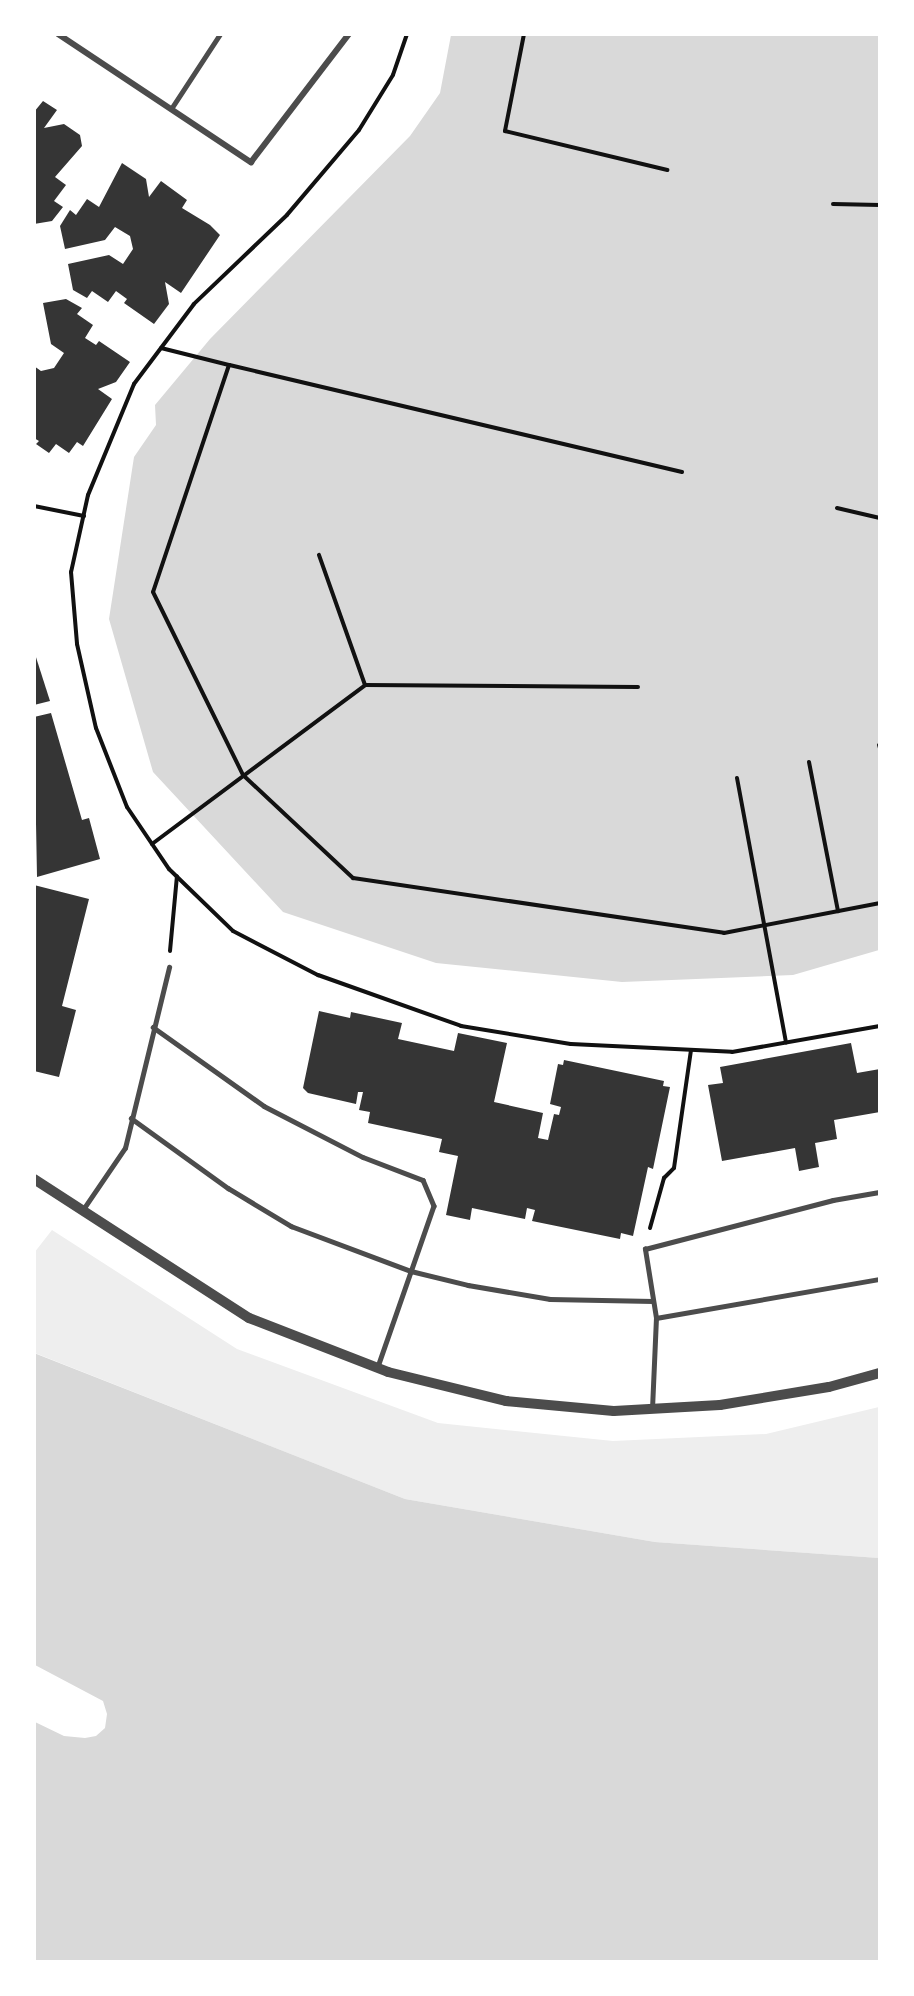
<!DOCTYPE html>
<html>
<head>
<meta charset="utf-8">
<style>
	body { margin:0 }
	#map { position:relative; width:914px; height:1996px; overflow:hidden; background:#fff; font-family:"IBM Plex Sans",sans-serif }
	div>[style] { position:absolute }
	.green>* { inset:0; background:#eee }
	.water>* { inset:0; background:#d9d9d9 }
	.building>* { inset:0; background:#353535 }
	.path>* { height:4px; margin:-2px; padding:0 2px; transform-origin:2px; border-radius:2px; background:#111 }
	.service>* { height:4.5px; margin:-2.25px; padding:0 2.25px; transform-origin:2.25px; border-radius:2.25px; background:#4c4c4c }
	.minor>* { height:6px; margin:-3px; padding:0 3px; transform-origin:3px; border-radius:3px; background:#4c4c4c }
	.tertiary>* { height:10px; margin:-5px; padding:0 5px; transform-origin:5px; border-radius:5px; background:#4c4c4c }
	span { translate:-50% -50%; white-space:nowrap; text-align:center; line-height:1.15; -webkit-text-stroke:5px #fff; paint-order:stroke }
	.frame { position:absolute; inset:0; border:36px solid #fff; pointer-events:none }
</style>
</head>
<body>
<div id="map">
	<div class="green">
		<i style="clip-path:polygon(52px 1230px,237px 1349px,438px 1423px,613px 1441px,766px 1434px,879px 1407px,879px 1558px,655px 1542px,405px 1499px,35px 1353px,34px 1253px)"></i>
	</div>
	<div class="water">
		<i style="clip-path:polygon(451px 35px,879px 35px,879px 950px,793px 975px,622px 982px,436px 963px,283px 912px,153px 772px,109px 619px,134px 457px,156px 425px,155px 405px,210px 339px,410px 136px,440px 93px)"></i>
		<i style="clip-path:polygon(34px 1353px,405px 1499px,655px 1542px,879px 1558px,879px 1961px,35px 1961px,35px 1722px,64px 1736px,85px 1738px,96px 1736px,105px 1728px,107px 1714px,103px 1701px,35px 1665px)"></i>
	</div>
	<div class="building">
		<i style="clip-path:polygon(43px 101px,57px 110px,44px 128px,64px 124px,80px 135px,82px 146px,55px 177px,66px 185px,54px 201px,63px 207px,52px 221px,34px 224px,34px 112px)"></i>
		<i style="clip-path:polygon(122px 163px,146px 179px,149px 197px,161px 181px,187px 200px,182px 208px,210px 225px,220px 235px,181px 293px,165px 282px,169px 304px,154px 324px,124px 303px,127px 299px,116px 291px,108px 302px,92px 291px,87px 298px,73px 290px,68px 264px,109px 255px,123px 264px,133px 249px,130px 236px,115px 227px,105px 240px,65px 249px,60px 226px,70px 210px,76px 215px,87px 199px,99px 207px)"></i>
		<i style="clip-path:polygon(66px 299px,82px 308px,77px 314px,93px 325px,85px 338px,96px 345px,99px 341px,130px 362px,116px 382px,98px 389px,112px 399px,83px 446px,77px 442px,69px 453px,56px 444px,49px 453px,36px 444px,39px 441px,34px 438px,34px 366px,41px 371px,54px 368px,64px 353px,51px 344px,43px 303px)"></i>
		<i style="clip-path:polygon(34px 651px,50px 701px,34px 705px)"></i>
		<i style="clip-path:polygon(51px 713px,82px 820px,89px 818px,100px 859px,37px 877px,34px 717px)"></i>
		<i style="clip-path:polygon(34px 885px,89px 899px,62px 1006px,76px 1010px,59px 1077px,34px 1071px)"></i>
		<i style="clip-path:polygon(319px 1011px,350px 1018px,351px 1012px,402px 1023px,398px 1039px,454px 1051px,458px 1033px,507px 1043px,494px 1102px,543px 1113px,538px 1138px,548px 1140px,554px 1114px,559px 1115px,561px 1107px,550px 1104px,558px 1064px,563px 1065px,564px 1060px,664px 1081px,663px 1086px,670px 1087px,653px 1169px,648px 1167px,633px 1236px,621px 1233px,620px 1239px,532px 1221px,535px 1210px,527px 1208px,525px 1219px,472px 1208px,470px 1220px,446px 1215px,458px 1156px,439px 1152px,442px 1139px,368px 1123px,370px 1112px,359px 1110px,363px 1092px,358px 1092px,356px 1104px,308px 1093px,303px 1088px)"></i>
		<i style="clip-path:polygon(851px 1043px,857px 1073px,880px 1069px,880px 1112px,834px 1120px,837px 1139px,815px 1143px,819px 1167px,799px 1171px,795px 1148px,722px 1161px,708px 1085px,723px 1083px,720px 1067px)"></i>
	</div>
	<div class="path">
		<i style="left:407px;top:34px;width:43px;rotate:108.9deg"></i>
		<i style="left:393px;top:75px;width:65px;rotate:121.7deg"></i>
		<i style="left:359px;top:130px;width:111px;rotate:130.3deg"></i>
		<i style="left:287px;top:215px;width:129px;rotate:136.3deg"></i>
		<i style="left:194px;top:304px;width:100px;rotate:126.9deg"></i>
		<i style="left:134px;top:384px;width:120px;rotate:112.5deg"></i>
		<i style="left:88px;top:495px;width:79px;rotate:102.4deg"></i>
		<i style="left:71px;top:572px;width:72px;rotate:85.2deg"></i>
		<i style="left:77px;top:644px;width:86px;rotate:77.3deg"></i>
		<i style="left:96px;top:728px;width:85px;rotate:68.6deg"></i>
		<i style="left:127px;top:807px;width:75px;rotate:55.9deg"></i>
		<i style="left:169px;top:869px;width:89px;rotate:44.1deg"></i>
		<i style="left:233px;top:931px;width:96px;rotate:27.4deg"></i>
		<i style="left:318px;top:975px;width:152px;rotate:19.6deg"></i>
		<i style="left:461px;top:1026px;width:111px;rotate:9.3deg"></i>
		<i style="left:571px;top:1044px;width:161px;rotate:2.8deg"></i>
		<i style="left:732px;top:1052px;width:150px;rotate:-10deg"></i>
		<i style="left:524px;top:34px;width:99px;rotate:101.1deg"></i>
		<i style="left:505px;top:131px;width:167px;rotate:13.5deg"></i>
		<i style="left:833px;top:204px;width:47px;rotate:1.2deg"></i>
		<i style="left:161px;top:348px;width:70px;rotate:14deg"></i>
		<i style="left:682px;top:472px;width:465px;rotate:-166.7deg"></i>
		<i style="left:229px;top:365px;width:239px;rotate:108.5deg"></i>
		<i style="left:153px;top:592px;width:204px;rotate:63.8deg"></i>
		<i style="left:243px;top:775px;width:151px;rotate:43.1deg"></i>
		<i style="left:353px;top:878px;width:375px;rotate:8.4deg"></i>
		<i style="left:724px;top:933px;width:159px;rotate:-10.9deg"></i>
		<i style="left:34px;top:506px;width:51px;rotate:11.3deg"></i>
		<i style="left:837px;top:508px;width:44px;rotate:13.1deg"></i>
		<i style="left:365px;top:685px;width:273px;rotate:0.4deg"></i>
		<i style="left:879px;top:745px;width:3px;rotate:72deg"></i>
		<i style="left:809px;top:762px;width:152px;rotate:79deg"></i>
		<i style="left:737px;top:778px;width:269px;rotate:79.5deg"></i>
		<i style="left:152px;top:844px;width:266px;rotate:-36.7deg"></i>
		<i style="left:365px;top:685px;width:138px;rotate:-109.5deg"></i>
		<i style="left:170px;top:951px;width:75px;rotate:-84.7deg"></i>
		<i style="left:650px;top:1228px;width:52px;rotate:-74.4deg"></i>
		<i style="left:664px;top:1178px;width:14px;rotate:-45deg"></i>
		<i style="left:674px;top:1168px;width:119px;rotate:-81.8deg"></i>
	</div>
	<div class="service">
		<i style="left:171px;top:109px;width:90px;rotate:-56.8deg"></i>
		<i style="left:153px;top:1027px;width:136px;rotate:35.4deg"></i>
		<i style="left:264px;top:1106px;width:111px;rotate:27.3deg"></i>
		<i style="left:363px;top:1157px;width:64px;rotate:21deg"></i>
		<i style="left:423px;top:1180px;width:28px;rotate:67deg"></i>
		<i style="left:434px;top:1206px;width:170px;rotate:109.2deg"></i>
		<i style="left:131px;top:1118px;width:120px;rotate:35.8deg"></i>
		<i style="left:228px;top:1188px;width:74px;rotate:31.1deg"></i>
		<i style="left:291px;top:1226px;width:128px;rotate:20.6deg"></i>
		<i style="left:411px;top:1271px;width:59px;rotate:13.8deg"></i>
		<i style="left:468px;top:1285px;width:83px;rotate:9.7deg"></i>
		<i style="left:550px;top:1299px;width:103px;rotate:1.1deg"></i>
		<i style="left:82px;top:1211px;width:76px;rotate:-55.7deg"></i>
		<i style="left:125px;top:1148px;width:186px;rotate:-76.3deg"></i>
		<i style="left:656px;top:1318px;width:70px;rotate:-99.1deg"></i>
		<i style="left:645px;top:1249px;width:194px;rotate:-14.6deg"></i>
		<i style="left:833px;top:1200px;width:48px;rotate:-9.7deg"></i>
		<i style="left:652px;top:1409px;width:91px;rotate:-87.5deg"></i>
		<i style="left:656px;top:1318px;width:227px;rotate:-9.9deg"></i>
	</div>
	<div class="minor">
		<i style="left:58px;top:34px;width:232px;rotate:33.6deg"></i>
		<i style="left:251px;top:162px;width:161px;rotate:-52.6deg"></i>
	</div>
	<div class="tertiary">
		<i style="left:34px;top:1179px;width:256px;rotate:32.9deg"></i>
		<i style="left:249px;top:1318px;width:149px;rotate:21.2deg"></i>
		<i style="left:388px;top:1372px;width:122px;rotate:13.8deg"></i>
		<i style="left:506px;top:1401px;width:108px;rotate:5.3deg"></i>
		<i style="left:614px;top:1411px;width:106px;rotate:-3.2deg"></i>
		<i style="left:720px;top:1405px;width:110px;rotate:-9.4deg"></i>
		<i style="left:829px;top:1387px;width:53px;rotate:-15.4deg"></i>
	</div>
	<div class="frame"></div>
</div>
</body>
</html>
